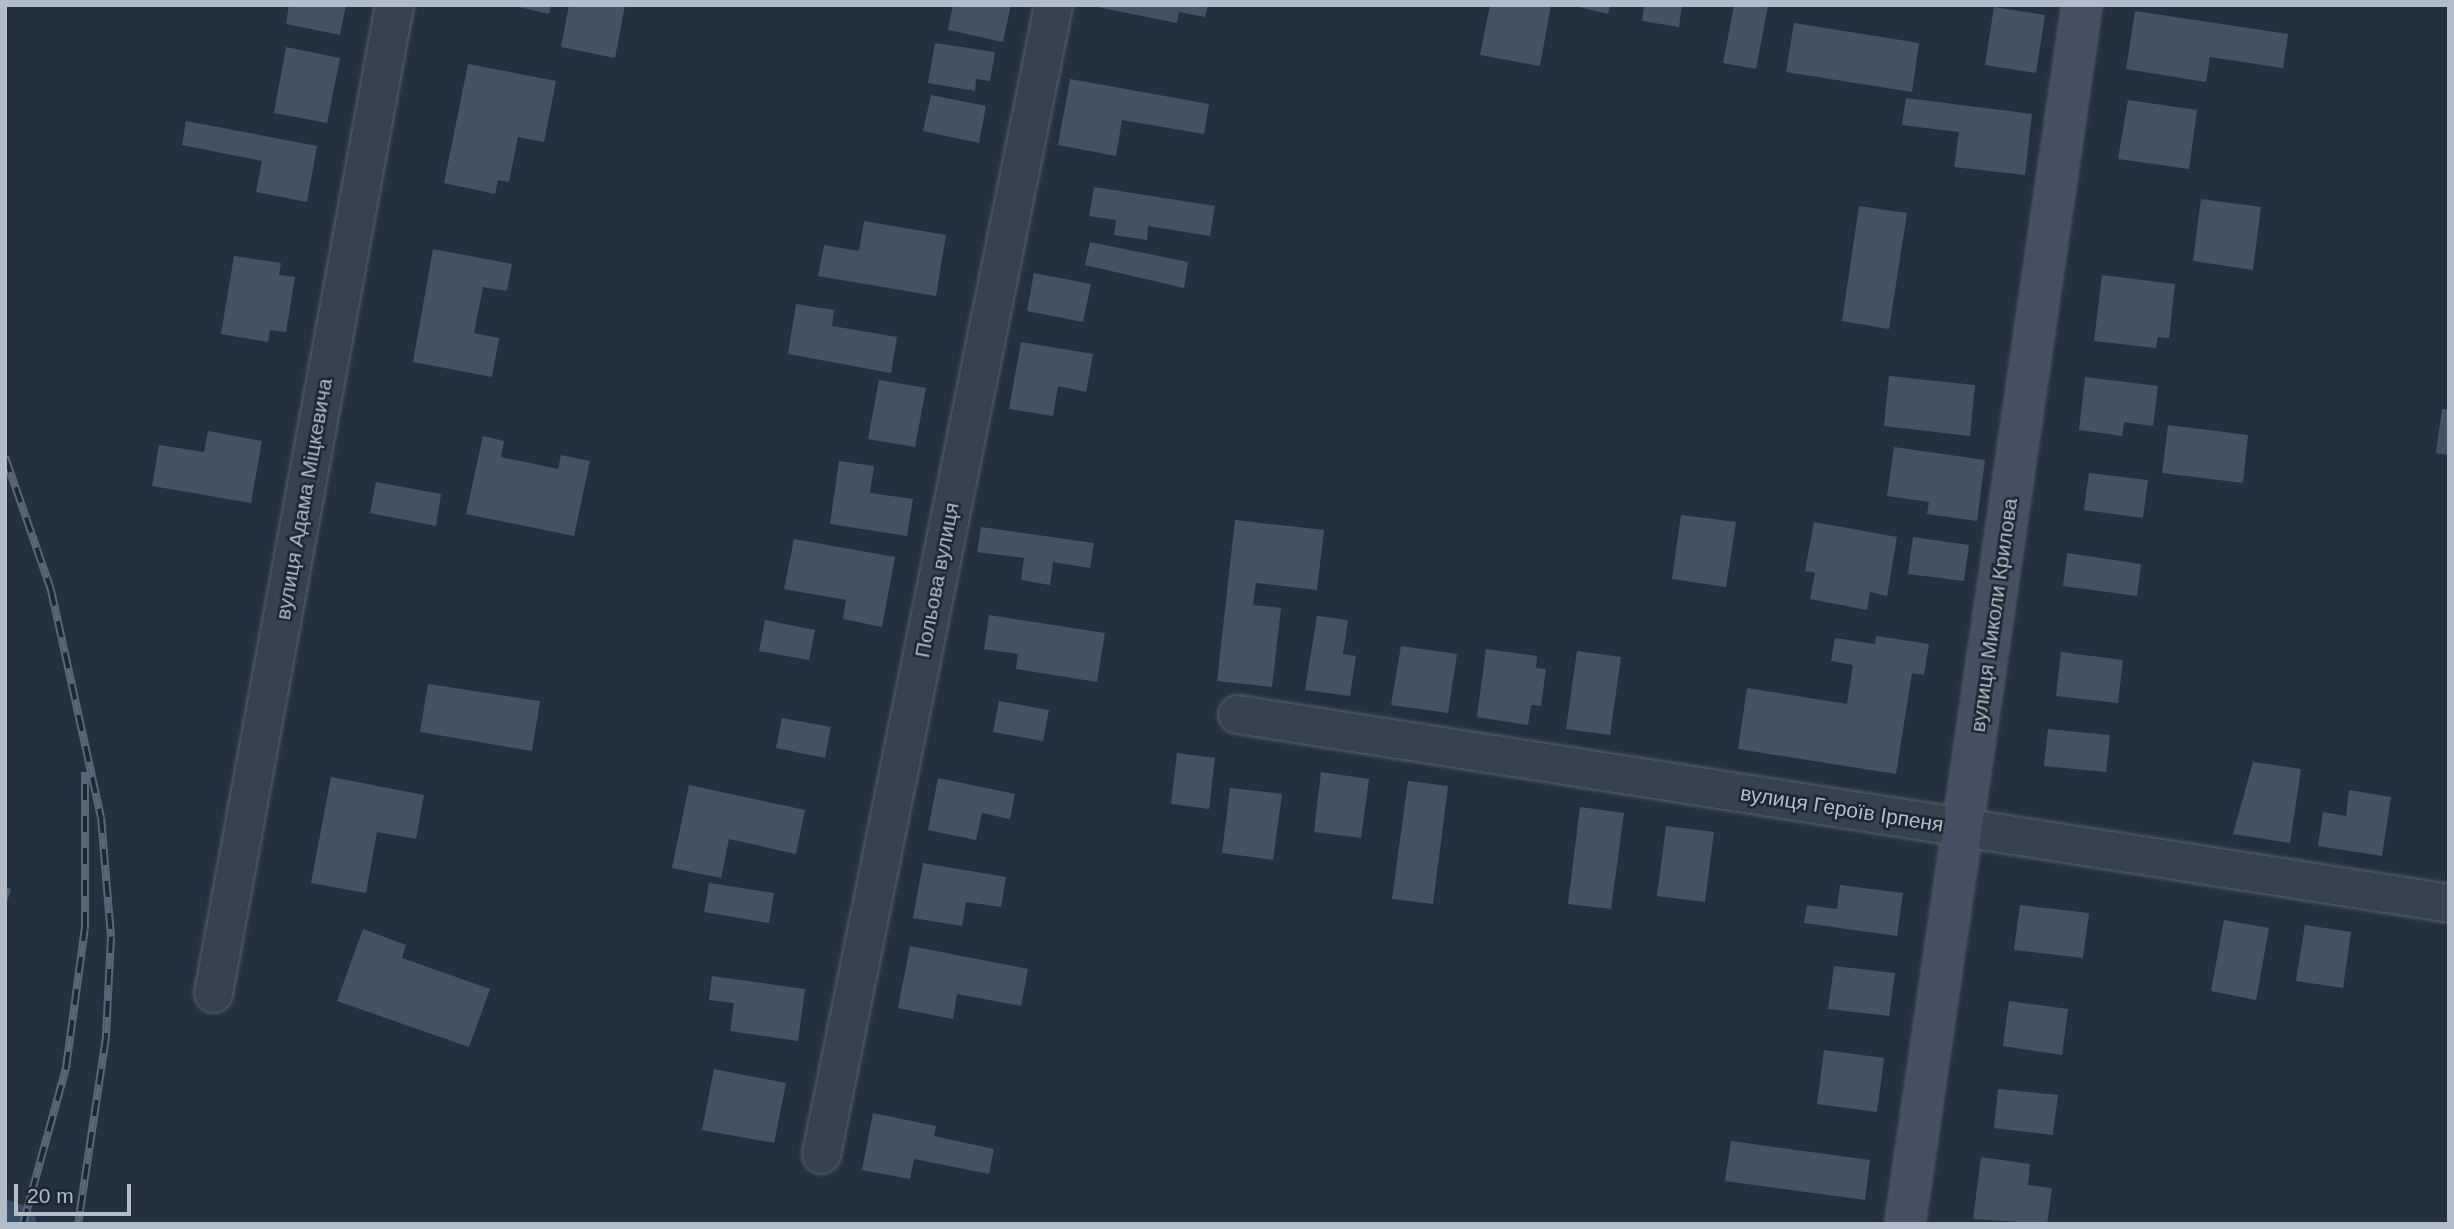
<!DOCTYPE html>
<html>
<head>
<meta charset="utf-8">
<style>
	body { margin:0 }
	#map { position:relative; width:2454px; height:1229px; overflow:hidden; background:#23303f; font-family:Helvetica,sans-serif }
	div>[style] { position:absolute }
	.canal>* { height:40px; margin:-20px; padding:0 20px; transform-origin:20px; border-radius:20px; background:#364c67 }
	.building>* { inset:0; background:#445364 }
	.roads { filter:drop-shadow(0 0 2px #55606d) drop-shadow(0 0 2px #55606d) }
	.street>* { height:37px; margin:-18.5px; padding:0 18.5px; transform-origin:18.5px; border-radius:18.5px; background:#37424f }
	.secondary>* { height:38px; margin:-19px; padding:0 19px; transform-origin:19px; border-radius:19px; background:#455162 }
	.rail>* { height:8px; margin-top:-4px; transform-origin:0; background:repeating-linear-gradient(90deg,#1c2734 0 16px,#596676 0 32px); box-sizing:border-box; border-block:2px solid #596676 }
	span { translate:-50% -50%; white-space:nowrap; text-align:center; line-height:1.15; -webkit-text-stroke:5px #1c2734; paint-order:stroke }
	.street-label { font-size:21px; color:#b3bdca }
	.frame { position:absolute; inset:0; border:7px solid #b3bdca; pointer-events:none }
	.scale { position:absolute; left:14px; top:1184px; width:117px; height:32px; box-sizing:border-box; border:4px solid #b3bdca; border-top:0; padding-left:9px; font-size:21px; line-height:24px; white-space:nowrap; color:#b3bdca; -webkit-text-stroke:5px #1c2734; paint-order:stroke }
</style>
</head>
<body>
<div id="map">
	<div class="canal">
		<i style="left:5px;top:1220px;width:12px;rotate:20deg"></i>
	</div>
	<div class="building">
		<i style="clip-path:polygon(289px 5px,346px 5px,340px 35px,286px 24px)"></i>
		<i style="clip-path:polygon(510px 5px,551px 5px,549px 14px)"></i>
		<i style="clip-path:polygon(569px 5px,625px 5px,615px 58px,561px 47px)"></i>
		<i style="clip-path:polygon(953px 5px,1011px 5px,1003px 42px,948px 30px)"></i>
		<i style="clip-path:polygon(1087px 5px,1208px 5px,1205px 17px,1179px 12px,1177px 23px)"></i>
		<i style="clip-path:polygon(1490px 5px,1551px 5px,1540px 66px,1480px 55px)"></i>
		<i style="clip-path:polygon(1570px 5px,1610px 5px,1608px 14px)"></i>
		<i style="clip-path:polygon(1644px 5px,1682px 5px,1679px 27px,1642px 21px)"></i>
		<i style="clip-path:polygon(1734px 5px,1768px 5px,1756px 69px,1723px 63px)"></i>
		<i style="clip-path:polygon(1994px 7px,2045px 15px,2036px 73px,1985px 65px)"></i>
		<i style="clip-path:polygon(2135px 11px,2288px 34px,2283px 68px,2210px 57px,2206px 82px,2126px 69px)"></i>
		<i style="clip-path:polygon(1794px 23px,1919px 43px,1912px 92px,1786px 72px)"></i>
		<i style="clip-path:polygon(935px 43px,995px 52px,990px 81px,976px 79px,975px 91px,928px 83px)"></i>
		<i style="clip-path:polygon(286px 47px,340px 58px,327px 123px,274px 113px)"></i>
		<i style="clip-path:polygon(468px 64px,556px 81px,544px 142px,518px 137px,509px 182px,498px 180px,495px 194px,444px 183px)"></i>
		<i style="clip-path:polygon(1070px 79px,1209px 104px,1204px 134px,1122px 120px,1116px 156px,1058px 145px)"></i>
		<i style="clip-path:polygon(931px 95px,986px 106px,979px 143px,923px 131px)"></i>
		<i style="clip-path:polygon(1906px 98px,2032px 114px,2025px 175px,1954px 167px,1959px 132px,1902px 125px)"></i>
		<i style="clip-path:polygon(2128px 100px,2197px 110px,2189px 169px,2118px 159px)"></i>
		<i style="clip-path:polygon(186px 121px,317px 146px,307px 202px,256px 192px,262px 161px,182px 145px)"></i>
		<i style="clip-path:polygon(1094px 187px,1215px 206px,1210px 236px,1148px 226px,1147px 240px,1114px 235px,1116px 220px,1089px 216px)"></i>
		<i style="clip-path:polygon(2201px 199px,2261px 207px,2253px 270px,2193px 261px)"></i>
		<i style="clip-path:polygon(1859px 206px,1907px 213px,1889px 329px,1842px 321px)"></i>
		<i style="clip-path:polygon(864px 221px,946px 235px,936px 296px,818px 276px,824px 245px,859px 251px)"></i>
		<i style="clip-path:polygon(1090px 242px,1188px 262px,1184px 288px,1085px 265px)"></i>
		<i style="clip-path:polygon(433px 249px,512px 264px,507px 291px,483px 287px,474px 333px,499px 338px,492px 377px,413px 362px)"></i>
		<i style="clip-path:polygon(234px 256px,281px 263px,279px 275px,295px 277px,286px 332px,270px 330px,268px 342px,221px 334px)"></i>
		<i style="clip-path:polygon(1034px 273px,1091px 284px,1083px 322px,1027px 311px)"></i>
		<i style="clip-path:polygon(2102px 275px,2175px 284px,2169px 338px,2158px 337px,2156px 348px,2094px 341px)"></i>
		<i style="clip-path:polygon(796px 304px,834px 310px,832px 326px,897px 337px,891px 373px,788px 354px)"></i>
		<i style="clip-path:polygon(1021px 342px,1093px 354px,1086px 392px,1058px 386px,1053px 416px,1009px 409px)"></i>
		<i style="clip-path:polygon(1889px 376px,1975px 385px,1970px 436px,1884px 426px)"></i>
		<i style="clip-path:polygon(2085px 377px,2158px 386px,2153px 426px,2124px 422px,2122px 436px,2079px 430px)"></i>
		<i style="clip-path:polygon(879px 380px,926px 388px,915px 447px,868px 439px)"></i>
		<i style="clip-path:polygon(2442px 409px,2449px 410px,2449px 455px,2436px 453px)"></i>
		<i style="clip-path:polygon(2168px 425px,2248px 435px,2243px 483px,2162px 473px)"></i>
		<i style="clip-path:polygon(208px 431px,262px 441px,251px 503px,152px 486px,159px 445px,204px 452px)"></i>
		<i style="clip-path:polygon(483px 436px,504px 441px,501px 457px,558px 469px,561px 455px,590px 461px,574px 536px,466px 514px)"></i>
		<i style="clip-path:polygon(1894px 447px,1985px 460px,1977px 521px,1927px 514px,1929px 502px,1887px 496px)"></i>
		<i style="clip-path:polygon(839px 461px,874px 466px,870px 493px,913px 499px,907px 536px,830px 524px)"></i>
		<i style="clip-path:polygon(2089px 473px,2148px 480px,2143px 518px,2084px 510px)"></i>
		<i style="clip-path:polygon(376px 482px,441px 494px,436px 526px,370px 513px)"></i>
		<i style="clip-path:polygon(1681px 515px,1736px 522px,1726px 587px,1672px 579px)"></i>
		<i style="clip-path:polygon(1235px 520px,1324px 530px,1317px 590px,1256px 583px,1253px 605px,1281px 608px,1272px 687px,1217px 681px)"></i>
		<i style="clip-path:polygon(1814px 522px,1897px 537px,1887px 596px,1870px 592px,1867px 610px,1810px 599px,1815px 573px,1805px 571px)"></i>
		<i style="clip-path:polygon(981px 527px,1094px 543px,1090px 568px,1053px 562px,1050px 585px,1021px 580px,1024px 558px,977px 552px)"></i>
		<i style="clip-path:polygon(1913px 537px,1969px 545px,1964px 581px,1908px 574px)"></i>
		<i style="clip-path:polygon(794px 539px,895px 557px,882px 627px,843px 619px,846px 600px,784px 589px)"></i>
		<i style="clip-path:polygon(2067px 553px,2141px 564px,2137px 596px,2063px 586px)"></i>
		<i style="clip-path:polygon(989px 615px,1105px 633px,1097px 682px,1016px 669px,1018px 654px,984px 649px)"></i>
		<i style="clip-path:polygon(1317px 616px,1348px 620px,1343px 654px,1356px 656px,1350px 696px,1305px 690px)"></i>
		<i style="clip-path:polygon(765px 620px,815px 630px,809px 660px,759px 651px)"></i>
		<i style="clip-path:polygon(1876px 636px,1929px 644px,1924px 675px,1912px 673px,1896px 774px,1738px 749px,1747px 688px,1847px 704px,1853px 665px,1831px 661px,1835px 638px,1875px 644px)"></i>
		<i style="clip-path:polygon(1401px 646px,1457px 654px,1448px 713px,1391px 705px)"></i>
		<i style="clip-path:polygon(1486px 649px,1537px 656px,1536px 668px,1546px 669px,1541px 706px,1531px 705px,1528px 725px,1477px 717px)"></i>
		<i style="clip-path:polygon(1577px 651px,1621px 657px,1610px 735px,1566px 729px)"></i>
		<i style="clip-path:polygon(2061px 652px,2123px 660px,2118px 703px,2056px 696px)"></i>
		<i style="clip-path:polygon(428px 684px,540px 701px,532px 751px,420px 732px)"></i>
		<i style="clip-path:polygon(999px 701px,1049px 710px,1043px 741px,993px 732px)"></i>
		<i style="clip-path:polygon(782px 718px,831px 727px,825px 758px,776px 748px)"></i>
		<i style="clip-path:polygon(2048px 729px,2110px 735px,2106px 772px,2044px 766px)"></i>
		<i style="clip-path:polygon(1177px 753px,1215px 758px,1209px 809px,1171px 804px)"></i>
		<i style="clip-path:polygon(2253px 762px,2301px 769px,2290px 843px,2233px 834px)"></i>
		<i style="clip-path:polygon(1321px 772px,1369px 779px,1361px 838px,1314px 832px)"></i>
		<i style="clip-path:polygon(331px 777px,424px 795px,416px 839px,377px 832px,366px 893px,311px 883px)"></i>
		<i style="clip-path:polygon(938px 778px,1015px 794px,1010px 819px,982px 813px,976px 840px,928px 830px)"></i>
		<i style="clip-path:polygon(1408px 781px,1448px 786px,1433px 904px,1392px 899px)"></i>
		<i style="clip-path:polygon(689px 785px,805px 810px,796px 854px,729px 839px,721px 878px,672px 868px)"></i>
		<i style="clip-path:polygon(1230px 788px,1282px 794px,1273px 860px,1222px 853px)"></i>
		<i style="clip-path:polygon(2349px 790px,2391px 797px,2382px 856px,2318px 846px,2323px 812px,2346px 816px)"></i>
		<i style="clip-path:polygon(1580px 807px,1624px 813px,1611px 909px,1568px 904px)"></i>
		<i style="clip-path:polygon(1666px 826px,1714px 832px,1705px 902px,1657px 896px)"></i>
		<i style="clip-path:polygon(923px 863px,1006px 877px,1001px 907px,966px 902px,962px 926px,913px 918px)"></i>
		<i style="clip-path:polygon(709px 883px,774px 893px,769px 923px,704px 912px)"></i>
		<i style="clip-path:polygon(1840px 885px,1903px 893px,1897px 936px,1804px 923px,1807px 905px,1837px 909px)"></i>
		<i style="clip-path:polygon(5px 887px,11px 889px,6px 905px,5px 905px)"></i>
		<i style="clip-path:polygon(2020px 905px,2089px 913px,2083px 958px,2014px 950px)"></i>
		<i style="clip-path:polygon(2224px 920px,2269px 928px,2256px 1000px,2211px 991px)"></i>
		<i style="clip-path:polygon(2305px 925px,2351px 932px,2343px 988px,2296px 981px)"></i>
		<i style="clip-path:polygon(363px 929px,406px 945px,402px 958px,490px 989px,469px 1047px,337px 1001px)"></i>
		<i style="clip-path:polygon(910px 946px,1028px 969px,1021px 1006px,957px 994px,953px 1019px,898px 1008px)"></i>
		<i style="clip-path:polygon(1834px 966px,1895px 973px,1889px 1016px,1828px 1009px)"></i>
		<i style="clip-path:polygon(712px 976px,805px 989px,798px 1041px,730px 1031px,734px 1003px,709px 1000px)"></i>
		<i style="clip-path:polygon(2009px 1001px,2068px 1009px,2062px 1055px,2003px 1046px)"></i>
		<i style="clip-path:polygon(1824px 1050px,1884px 1058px,1877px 1112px,1817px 1104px)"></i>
		<i style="clip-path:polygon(714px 1069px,786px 1083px,774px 1143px,702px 1130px)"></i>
		<i style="clip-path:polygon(1998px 1089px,2058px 1095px,2053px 1135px,1994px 1128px)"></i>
		<i style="clip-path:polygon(873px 1113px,936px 1126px,934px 1136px,994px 1149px,989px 1174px,914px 1159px,910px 1179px,862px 1170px)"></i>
		<i style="clip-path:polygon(1731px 1141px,1870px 1160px,1865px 1200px,1725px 1181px)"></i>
		<i style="clip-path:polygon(1981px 1157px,2030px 1164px,2028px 1185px,2052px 1188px,2047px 1224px,1973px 1219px)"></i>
	</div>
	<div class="roads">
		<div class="street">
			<i style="left:1237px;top:714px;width:1227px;rotate:8.86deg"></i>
			<i style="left:213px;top:993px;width:1004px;rotate:-79.62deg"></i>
			<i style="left:821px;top:1154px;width:1172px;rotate:-78.58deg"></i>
		</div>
		<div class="secondary">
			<i style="left:1905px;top:1224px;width:1232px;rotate:-81.74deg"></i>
		</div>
	</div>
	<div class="rail">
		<i style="left:5px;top:457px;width:141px;rotate:70.9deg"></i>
		<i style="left:51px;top:590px;width:232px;rotate:77.6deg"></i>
		<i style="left:101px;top:817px;width:120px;rotate:85.2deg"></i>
		<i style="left:111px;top:937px;width:100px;rotate:92.9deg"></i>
		<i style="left:106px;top:1037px;width:189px;rotate:98.5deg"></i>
		<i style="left:23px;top:1224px;width:162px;rotate:-74.6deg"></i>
		<i style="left:66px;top:1068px;width:141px;rotate:-82.3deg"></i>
		<i style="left:85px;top:928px;width:156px;rotate:-90deg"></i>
	</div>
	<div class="street-label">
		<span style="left:304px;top:499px;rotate:-80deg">вулиця Адама Міцкевича</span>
		<span style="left:937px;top:580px;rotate:-79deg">Польова вулиця</span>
		<span style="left:1994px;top:615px;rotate:-82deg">вулиця Миколи Крилова</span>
		<span style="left:1842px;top:809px;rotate:9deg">вулиця Героїв Ірпеня</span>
	</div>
	<div class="frame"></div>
	<div class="scale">20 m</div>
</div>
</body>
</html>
